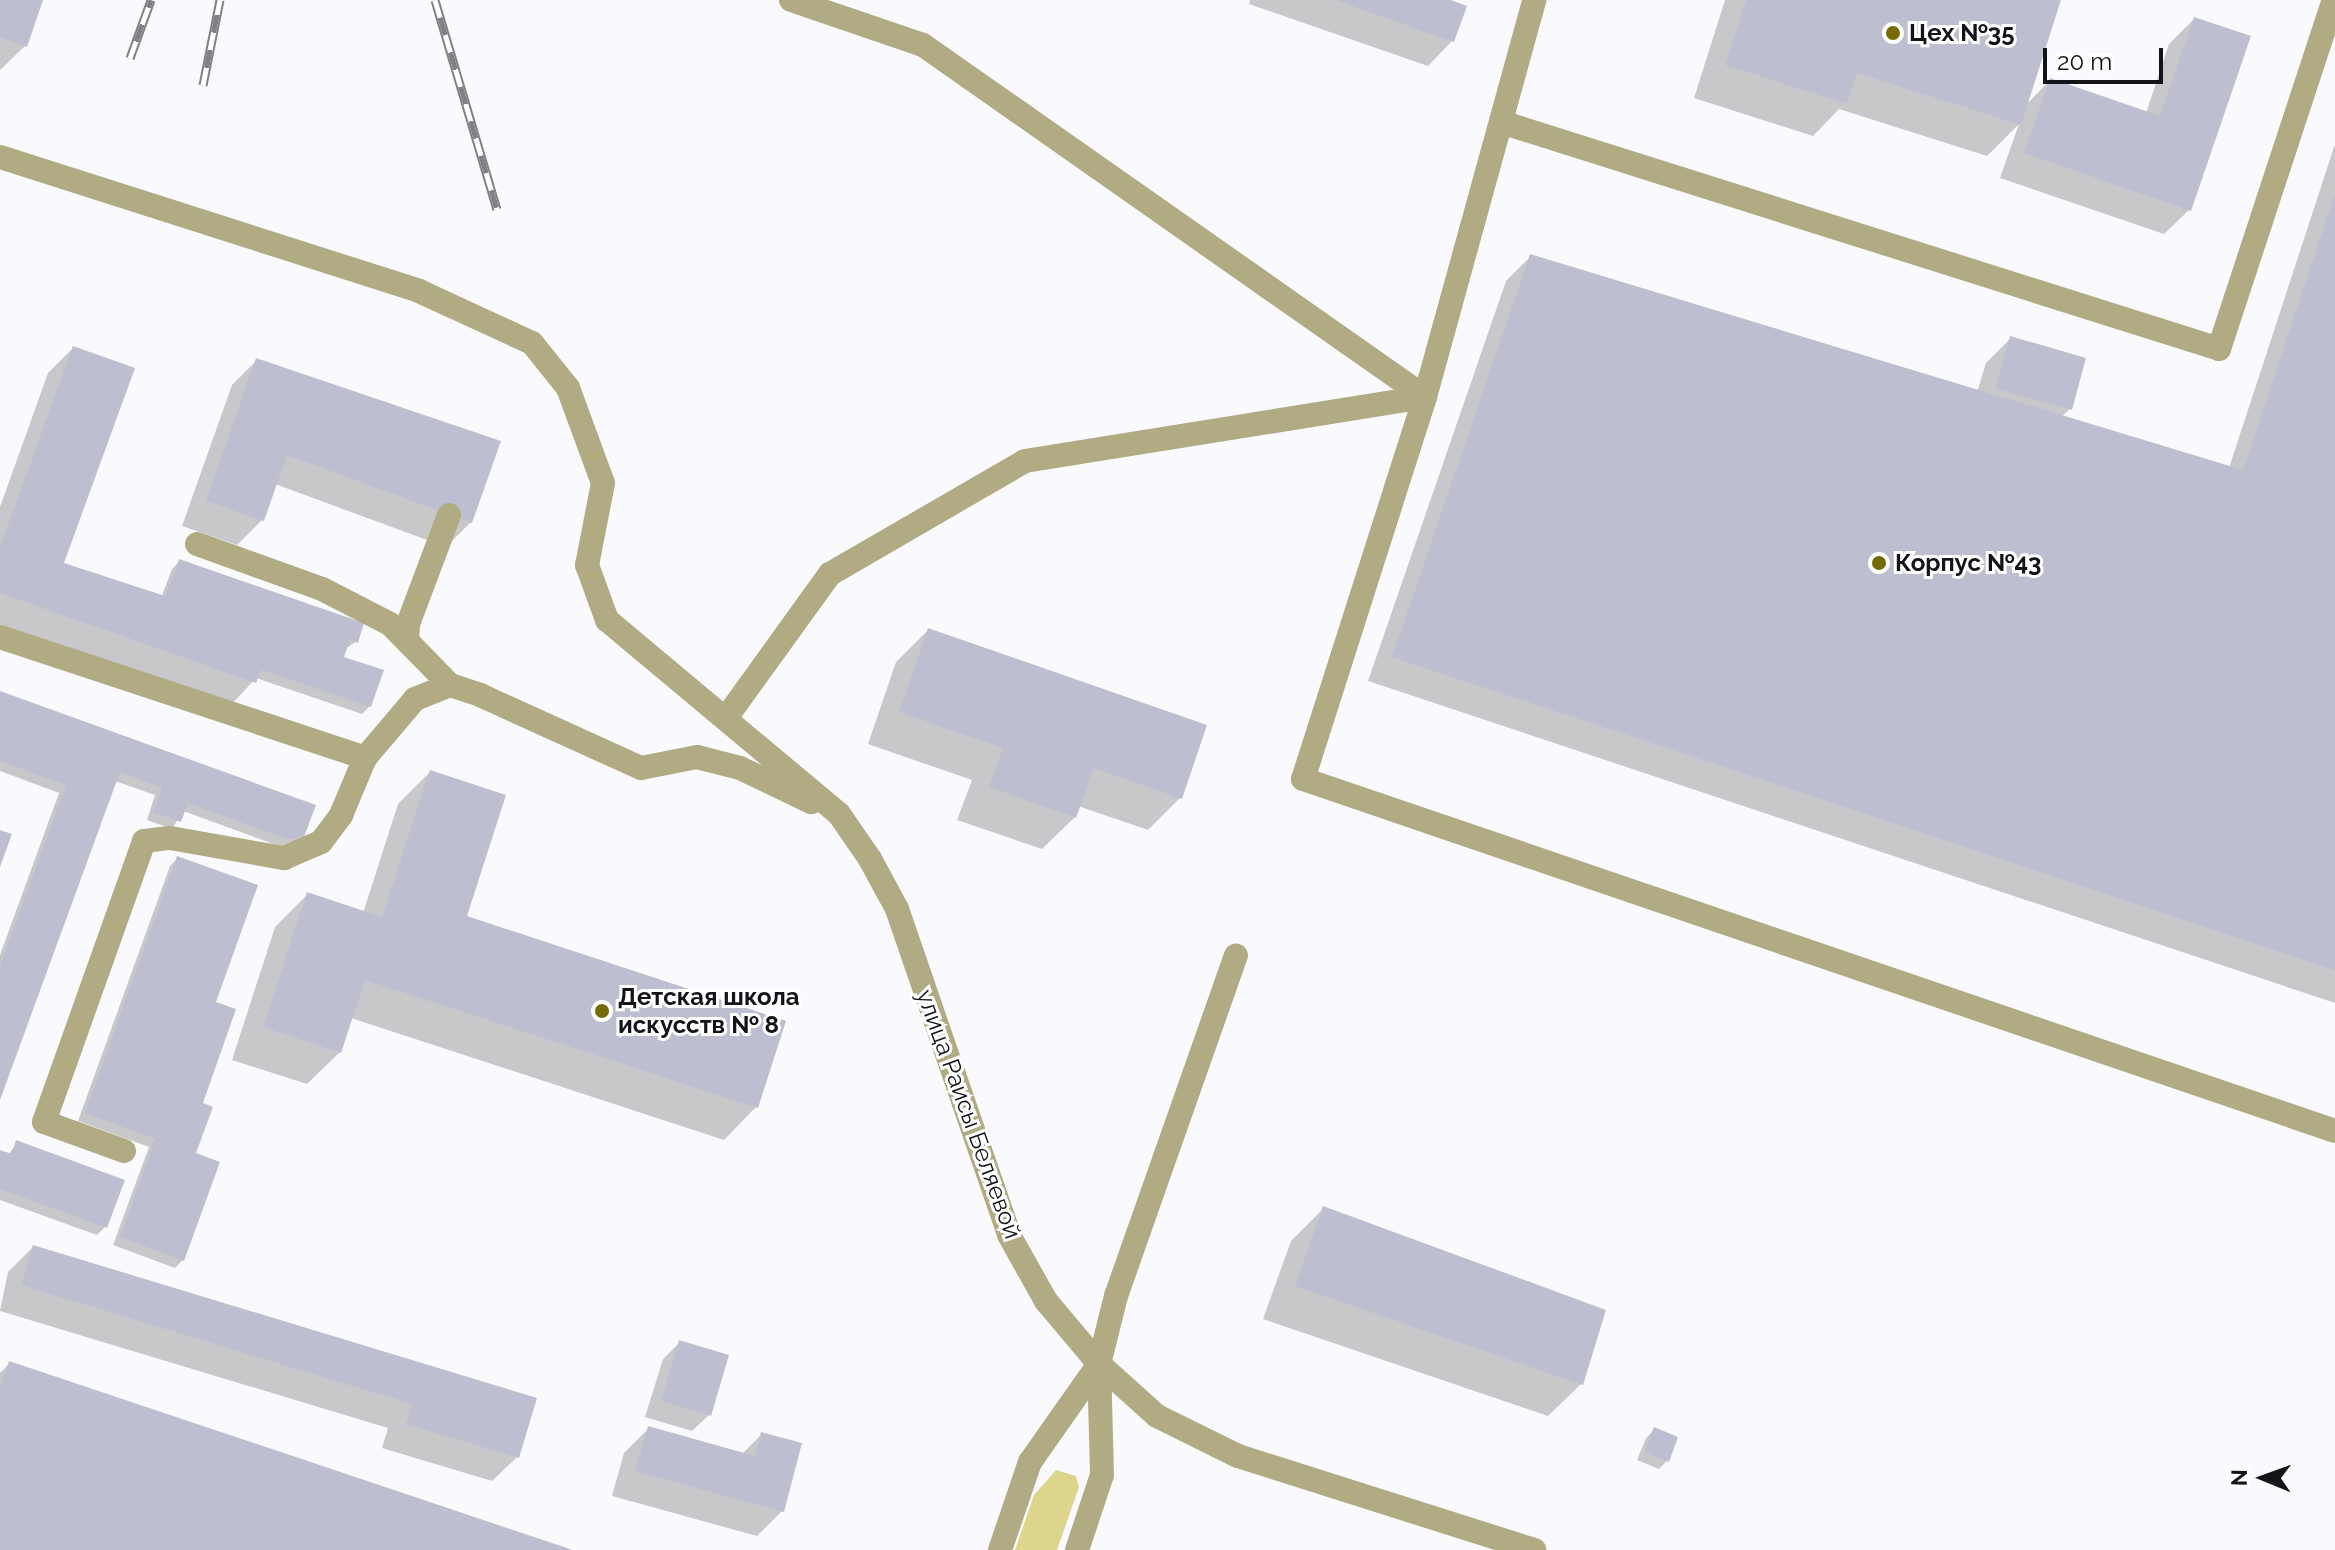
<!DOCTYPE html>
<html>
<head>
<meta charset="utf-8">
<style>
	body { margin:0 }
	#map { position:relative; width:2335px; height:1550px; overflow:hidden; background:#fafafe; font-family:Raleway,sans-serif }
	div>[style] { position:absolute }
	.green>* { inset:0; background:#ddd58c }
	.shadow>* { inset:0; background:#0003 }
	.building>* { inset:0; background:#bdbfd1 }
	.minor>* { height:24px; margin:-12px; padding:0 12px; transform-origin:12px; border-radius:12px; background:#b0ab82 }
	.rail>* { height:9px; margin-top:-4.5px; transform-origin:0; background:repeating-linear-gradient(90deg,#fff 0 18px,#808186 0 36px); box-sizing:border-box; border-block:2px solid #808186 }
	.dots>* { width:22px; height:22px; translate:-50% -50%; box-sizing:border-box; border:4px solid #fff; border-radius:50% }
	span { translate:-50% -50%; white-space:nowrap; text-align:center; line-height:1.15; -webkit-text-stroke:6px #fff; paint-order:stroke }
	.poi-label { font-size:24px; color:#13141a; font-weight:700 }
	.left { translate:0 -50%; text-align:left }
	.street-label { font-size:24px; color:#13141a }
	.north { position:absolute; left:2223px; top:1438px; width:80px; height:80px; -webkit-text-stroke:6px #fff; paint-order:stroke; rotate:271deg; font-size:22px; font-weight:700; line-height:32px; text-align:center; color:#13141a }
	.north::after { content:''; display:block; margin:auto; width:28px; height:36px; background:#13141a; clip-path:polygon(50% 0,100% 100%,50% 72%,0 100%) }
	.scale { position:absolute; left:2043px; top:48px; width:120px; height:36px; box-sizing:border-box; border:4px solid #13141a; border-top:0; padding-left:10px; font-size:24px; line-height:28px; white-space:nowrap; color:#13141a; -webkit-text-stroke:6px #fff; paint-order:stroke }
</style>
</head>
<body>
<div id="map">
	<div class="green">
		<i style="clip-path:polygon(1056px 1470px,1076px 1476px,1079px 1487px,1057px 1550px,1015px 1550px,1034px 1495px)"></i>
	</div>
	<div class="shadow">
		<i style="clip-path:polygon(0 0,41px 0,25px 46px,0 70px)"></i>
		<i style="clip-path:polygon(1250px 0,1445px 0,1452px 41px,1428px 66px,1249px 4px)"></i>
		<i style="clip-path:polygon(1725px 0,2059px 0,2025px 106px,2050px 80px,2146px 113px,2169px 44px,2194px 19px,2189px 210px,2164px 234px,2000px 178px,2019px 124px,1987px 156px,1839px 109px,1813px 136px,1694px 98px)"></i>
		<i style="clip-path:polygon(2335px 144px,2335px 1003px,1368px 681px,1506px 281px,1531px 256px,1977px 392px,1986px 363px,2011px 338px,2070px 409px,2061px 417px,2229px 468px)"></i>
		<i style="clip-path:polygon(73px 348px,61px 564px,161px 598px,172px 569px,180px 561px,356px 642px,345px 649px,342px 658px,370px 706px,362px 714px,256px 678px,229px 707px,0 626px,0 507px,48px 373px)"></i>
		<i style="clip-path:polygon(257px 360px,471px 522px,446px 547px,275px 484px,262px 520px,237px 545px,182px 526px,232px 385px)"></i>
		<i style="clip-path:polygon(928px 630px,1180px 798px,1148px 830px,1078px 806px,1075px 817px,1042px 849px,957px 820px,972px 780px,868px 744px,896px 662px)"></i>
		<i style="clip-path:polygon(0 693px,302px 836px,294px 844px,279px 846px,183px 811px,172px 829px,147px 820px,155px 795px,115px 781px,0 1095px,0 955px,59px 793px,0 771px)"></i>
		<i style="clip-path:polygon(430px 772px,464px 917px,756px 1107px,724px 1140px,351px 1018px,340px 1052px,307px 1084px,232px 1060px,275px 927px,307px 895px,363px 913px,398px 804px)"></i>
		<i style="clip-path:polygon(178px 858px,200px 1104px,183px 1260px,175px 1268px,113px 1245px,149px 1147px,78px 1121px,170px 866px)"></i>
		<i style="clip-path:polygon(17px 1143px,122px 1181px,105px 1227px,97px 1235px,0 1200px,0 1152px,8px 1155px)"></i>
		<i style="clip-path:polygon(1323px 1209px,1581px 1384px,1548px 1416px,1263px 1319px,1291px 1241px)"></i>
		<i style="clip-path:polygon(33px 1247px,534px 1399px,517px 1457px,492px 1481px,382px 1448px,388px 1428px,0 1311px,8px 1272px)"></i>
		<i style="clip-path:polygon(680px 1342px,709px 1415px,692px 1431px,645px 1417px,663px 1359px)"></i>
		<i style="clip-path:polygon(10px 1363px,565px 1550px,0 1550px,0 1373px)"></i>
		<i style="clip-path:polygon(649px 1428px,742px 1454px,762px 1434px,782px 1511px,757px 1536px,612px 1496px,624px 1453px)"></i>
		<i style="clip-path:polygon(1654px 1430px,1667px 1461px,1659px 1469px,1637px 1460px,1646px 1438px)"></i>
	</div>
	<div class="building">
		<i style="clip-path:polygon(0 0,43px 0,27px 47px,0 37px)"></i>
		<i style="clip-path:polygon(1335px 0,1451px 0,1467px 6px,1454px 42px)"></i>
		<i style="clip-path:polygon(1746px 0,2061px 0,2021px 125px,1857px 73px,1847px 104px,1725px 65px)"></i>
		<i style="clip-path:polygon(2194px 17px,2251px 36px,2191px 211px,2024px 153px,2050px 78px,2160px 116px)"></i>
		<i style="clip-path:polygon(2335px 193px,2335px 970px,1392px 657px,1530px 254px,2243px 470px)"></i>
		<i style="clip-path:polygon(2010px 336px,2086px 358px,2072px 410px,1995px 388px)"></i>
		<i style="clip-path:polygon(73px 346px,135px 368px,64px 563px,165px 596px,179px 559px,364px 623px,358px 643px,350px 640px,344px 657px,384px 670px,371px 707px,261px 670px,256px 683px,0 593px,0 547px)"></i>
		<i style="clip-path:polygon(256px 358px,501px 441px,472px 523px,287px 455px,264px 521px,206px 501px)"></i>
		<i style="clip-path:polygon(928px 628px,1207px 725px,1182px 799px,1094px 768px,1076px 818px,989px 787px,1003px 748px,899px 712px)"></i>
		<i style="clip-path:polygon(0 691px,316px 805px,304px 837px,287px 839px,188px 803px,181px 822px,153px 812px,162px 788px,120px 772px,0 1100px,0 965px,66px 785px,0 761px)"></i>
		<i style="clip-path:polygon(430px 770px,506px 795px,467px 916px,786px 1021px,758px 1108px,365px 980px,341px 1053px,263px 1027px,307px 892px,382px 917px)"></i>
		<i style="clip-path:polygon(0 830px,12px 834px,0 867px)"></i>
		<i style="clip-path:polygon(177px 856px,258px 885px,216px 1002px,236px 1009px,203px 1103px,213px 1107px,196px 1153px,220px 1162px,184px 1261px,120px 1237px,155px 1139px,85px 1113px)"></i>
		<i style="clip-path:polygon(16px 1140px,125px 1180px,107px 1228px,0 1189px,0 1150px,12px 1154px)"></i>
		<i style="clip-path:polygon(1323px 1206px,1606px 1310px,1583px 1385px,1295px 1286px)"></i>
		<i style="clip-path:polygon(33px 1245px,537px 1398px,519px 1458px,406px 1424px,412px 1404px,21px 1285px)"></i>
		<i style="clip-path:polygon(679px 1340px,729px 1355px,711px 1416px,661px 1401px)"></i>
		<i style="clip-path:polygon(9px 1361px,570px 1549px,570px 1550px,0 1550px,0 1388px)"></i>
		<i style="clip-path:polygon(648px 1426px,755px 1456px,761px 1432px,802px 1443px,784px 1512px,635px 1471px)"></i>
		<i style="clip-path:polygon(1654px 1427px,1678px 1437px,1669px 1462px,1644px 1452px)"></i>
	</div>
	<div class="minor">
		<i style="left:791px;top:0;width:139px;rotate:18.8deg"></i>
		<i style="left:923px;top:45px;width:613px;rotate:35.04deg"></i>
		<i style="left:1425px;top:397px;width:401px;rotate:107.7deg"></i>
		<i style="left:1303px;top:779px;width:1090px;rotate:18.83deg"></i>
		<i style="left:1501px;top:122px;width:753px;rotate:17.54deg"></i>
		<i style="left:2219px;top:349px;width:367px;rotate:-71.8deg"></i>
		<i style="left:0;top:157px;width:440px;rotate:17.7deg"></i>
		<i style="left:419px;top:291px;width:124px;rotate:24.7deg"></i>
		<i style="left:532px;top:343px;width:58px;rotate:51.3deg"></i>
		<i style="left:568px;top:388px;width:101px;rotate:69.8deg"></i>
		<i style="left:603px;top:483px;width:84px;rotate:101deg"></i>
		<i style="left:587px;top:565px;width:59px;rotate:70deg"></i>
		<i style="left:607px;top:620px;width:302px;rotate:39.9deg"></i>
		<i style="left:839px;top:814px;width:55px;rotate:55.4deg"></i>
		<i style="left:870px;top:859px;width:57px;rotate:61.6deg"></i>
		<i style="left:897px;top:909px;width:345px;rotate:71deg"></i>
		<i style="left:1009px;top:1235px;width:76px;rotate:60.7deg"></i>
		<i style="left:1046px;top:1301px;width:82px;rotate:49.9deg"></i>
		<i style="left:1099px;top:1364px;width:78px;rotate:41.9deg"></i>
		<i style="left:1157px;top:1416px;width:90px;rotate:26.3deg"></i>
		<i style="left:1238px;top:1456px;width:311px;rotate:17.6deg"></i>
		<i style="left:449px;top:515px;width:116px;rotate:110.6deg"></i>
		<i style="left:408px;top:624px;width:17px;rotate:93deg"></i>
		<i style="left:407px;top:641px;width:62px;rotate:45.7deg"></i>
		<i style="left:197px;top:544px;width:133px;rotate:19.8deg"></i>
		<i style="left:322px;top:589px;width:76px;rotate:27.2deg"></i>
		<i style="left:390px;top:624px;width:24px;rotate:45deg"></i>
		<i style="left:0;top:637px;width:385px;rotate:18.3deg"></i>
		<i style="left:365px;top:758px;width:77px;rotate:-49.7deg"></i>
		<i style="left:415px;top:699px;width:38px;rotate:-22deg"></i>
		<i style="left:450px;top:685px;width:32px;rotate:18deg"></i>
		<i style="left:480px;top:695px;width:177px;rotate:24.4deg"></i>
		<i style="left:641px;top:768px;width:57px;rotate:-11.1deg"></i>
		<i style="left:697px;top:757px;width:44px;rotate:14.3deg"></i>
		<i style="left:740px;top:768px;width:79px;rotate:25.6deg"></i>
		<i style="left:726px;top:718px;width:178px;rotate:-54.2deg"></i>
		<i style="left:830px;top:574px;width:225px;rotate:-30.1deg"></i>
		<i style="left:1025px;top:461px;width:405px;rotate:-9.1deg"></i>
		<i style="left:1425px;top:397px;width:412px;rotate:-74.6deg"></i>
		<i style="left:124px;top:1151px;width:85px;rotate:-160.1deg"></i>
		<i style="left:44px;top:1122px;width:298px;rotate:-70.4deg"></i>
		<i style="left:144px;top:841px;width:26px;rotate:-7deg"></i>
		<i style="left:170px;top:838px;width:116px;rotate:10deg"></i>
		<i style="left:284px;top:858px;width:40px;rotate:-23.4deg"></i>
		<i style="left:321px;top:842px;width:34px;rotate:-53deg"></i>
		<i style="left:341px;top:815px;width:62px;rotate:-67.2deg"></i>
		<i style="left:1000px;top:1550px;width:93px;rotate:-71.2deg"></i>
		<i style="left:1030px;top:1462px;width:120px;rotate:-54.9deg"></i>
		<i style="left:1077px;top:1550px;width:79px;rotate:-71.6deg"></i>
		<i style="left:1102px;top:1475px;width:111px;rotate:-91.5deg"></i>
		<i style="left:1099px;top:1364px;width:70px;rotate:-76deg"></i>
		<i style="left:1116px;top:1296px;width:361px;rotate:-70.6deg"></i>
	</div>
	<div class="rail">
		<i style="left:435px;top:0;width:218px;rotate:73.5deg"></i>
		<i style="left:130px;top:58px;width:62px;rotate:-70.1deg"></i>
		<i style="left:203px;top:85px;width:87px;rotate:-78.7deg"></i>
	</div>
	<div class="dots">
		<i style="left:1893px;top:33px;background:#766c06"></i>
		<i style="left:1879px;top:563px;background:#766c06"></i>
		<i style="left:602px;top:1011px;background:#766c06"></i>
	</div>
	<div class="poi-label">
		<span class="left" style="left:1909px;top:33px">Цех №35</span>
		<span class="left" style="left:1895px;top:563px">Корпус №43</span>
		<span class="left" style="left:618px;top:1011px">Детская школа<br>искусств № 8</span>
	</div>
	<div class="street-label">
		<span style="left:969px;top:1114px;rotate:70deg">улица Раисы Беляевой</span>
	</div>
	<div class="north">N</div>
	<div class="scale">20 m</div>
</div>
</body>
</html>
